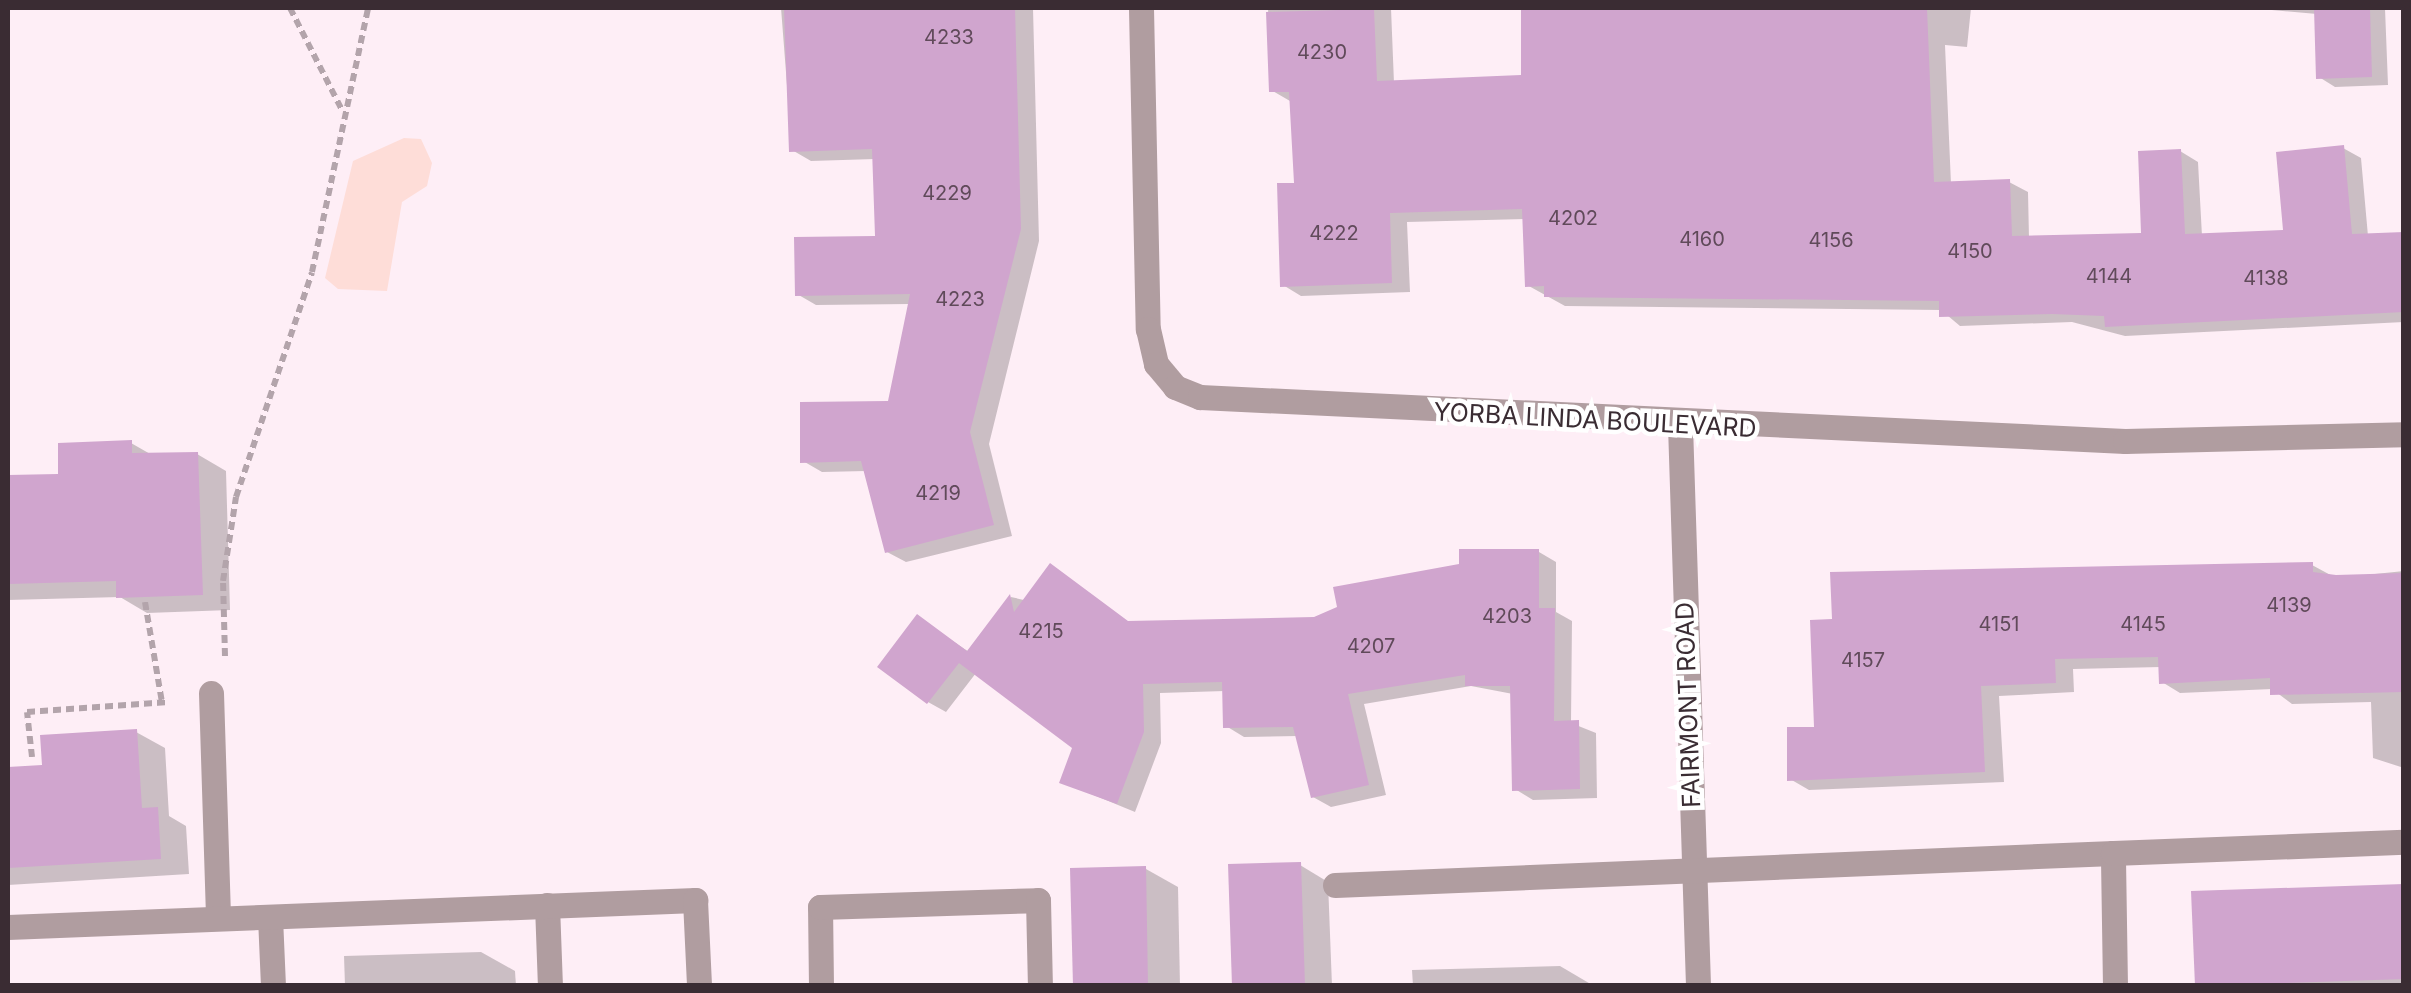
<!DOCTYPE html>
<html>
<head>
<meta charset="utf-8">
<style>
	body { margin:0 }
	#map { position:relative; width:2411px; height:993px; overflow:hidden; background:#feeef6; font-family:Inter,sans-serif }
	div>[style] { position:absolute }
	.green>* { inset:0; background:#feddd8 }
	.shadow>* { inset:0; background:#0003 }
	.building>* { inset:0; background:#d0a5ce }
	.path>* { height:6px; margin-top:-3px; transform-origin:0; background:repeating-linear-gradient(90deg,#b3a4ab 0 8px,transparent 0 13px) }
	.minor>* { height:25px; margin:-12.5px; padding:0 12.5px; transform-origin:12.5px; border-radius:12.5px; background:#b09da0 }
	span { translate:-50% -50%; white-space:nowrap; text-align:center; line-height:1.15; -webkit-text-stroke:9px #fff; paint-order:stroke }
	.number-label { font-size:20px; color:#604a5a }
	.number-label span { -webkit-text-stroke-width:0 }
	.street-label { font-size:25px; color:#3a2c33 }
	.frame { position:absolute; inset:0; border:10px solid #3a2c33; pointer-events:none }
</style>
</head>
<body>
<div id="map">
	<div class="green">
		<i style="clip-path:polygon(404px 138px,421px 139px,432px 163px,427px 186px,402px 202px,387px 291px,338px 289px,325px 278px,353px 161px)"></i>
	</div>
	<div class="shadow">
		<i style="clip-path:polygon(781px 8px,1033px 8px,1039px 241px,989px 444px,1012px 536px,906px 562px,887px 552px,866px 471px,822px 472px,803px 461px,890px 403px,910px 304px,816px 305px,797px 294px,877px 238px,875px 159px,811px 161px,792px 150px)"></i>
		<i style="clip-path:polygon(1268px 8px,1391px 8px,1394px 83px,1524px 78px,1523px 8px,1971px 8px,1967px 47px,1945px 45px,1951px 184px,2009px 182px,2028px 192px,2029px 238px,2144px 236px,2180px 151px,2198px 162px,2202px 236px,2285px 232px,2343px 148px,2361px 158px,2368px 236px,2404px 235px,2404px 322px,2125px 336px,2072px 322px,1960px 326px,1941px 310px,1565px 306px,1527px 285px,1525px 219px,1407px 222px,1410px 292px,1301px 296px,1283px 285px,1296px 185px,1290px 101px,1271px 90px)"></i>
		<i style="clip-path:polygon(2250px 8px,2385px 8px,2388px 85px,2335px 87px,2319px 77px,2317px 14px)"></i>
		<i style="clip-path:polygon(131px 443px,152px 455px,197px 454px,226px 471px,230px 610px,147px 613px,120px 597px,8px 600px,8px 478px,61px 476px)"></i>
		<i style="clip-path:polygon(1539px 552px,1556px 562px,1556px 612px,1572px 621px,1571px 723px,1596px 733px,1597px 798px,1533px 800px,1515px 789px,1513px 694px,1471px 686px,1364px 704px,1386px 795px,1331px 807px,1313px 797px,1298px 736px,1244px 737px,1226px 726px,1225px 691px,1160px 693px,1161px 743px,1135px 812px,1062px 782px,1075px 747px,976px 673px,946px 712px,928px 702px,917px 617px,969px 652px,1011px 597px,1131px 624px,1314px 620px)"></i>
		<i style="clip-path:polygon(2312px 565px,2336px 578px,2404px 571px,2404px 768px,2373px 758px,2371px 702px,2292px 704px,2272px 689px,2180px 693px,2162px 682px,2161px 667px,2073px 669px,2074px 692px,1999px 696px,2004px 782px,1809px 790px,1790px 779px,1817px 730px)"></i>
		<i style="clip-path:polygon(136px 732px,165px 748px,169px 816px,186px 826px,189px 874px,8px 885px,8px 769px,45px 767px)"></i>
		<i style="clip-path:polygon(1300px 865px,1328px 882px,1332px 986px,1235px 986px)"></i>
		<i style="clip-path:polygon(1146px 869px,1178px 887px,1180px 986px,1075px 986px)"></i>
		<i style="clip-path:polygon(2404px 887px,2404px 986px,2200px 986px)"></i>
		<i style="clip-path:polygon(481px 952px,515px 971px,516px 986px,345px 986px,344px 956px)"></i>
		<i style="clip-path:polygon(1560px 966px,1594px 986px,1413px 986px,1412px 970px)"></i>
	</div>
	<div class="building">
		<i style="clip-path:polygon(784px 8px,1015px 8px,1021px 229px,970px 432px,994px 525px,885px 553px,861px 461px,800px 463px,800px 402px,888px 401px,910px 294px,795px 296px,794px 237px,875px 236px,872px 149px,789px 152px)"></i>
		<i style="clip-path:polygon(1521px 8px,1927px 8px,1934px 182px,2010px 179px,2012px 236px,2141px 233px,2138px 151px,2181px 149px,2185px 234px,2283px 230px,2276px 152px,2344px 145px,2352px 234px,2404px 232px,2404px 312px,2105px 327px,2104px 316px,2052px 314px,1939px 317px,1939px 301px,1544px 297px,1544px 286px,1525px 287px,1522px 209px,1390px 213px,1392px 283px,1280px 287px,1277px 183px,1294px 183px,1289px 92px,1269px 92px,1266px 12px,1374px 9px,1377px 81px,1521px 75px)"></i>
		<i style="clip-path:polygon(2314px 8px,2370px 8px,2372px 77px,2316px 79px)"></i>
		<i style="clip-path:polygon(132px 440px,132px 453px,198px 452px,203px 595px,116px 598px,116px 581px,8px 584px,8px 475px,58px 474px,58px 443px)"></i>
		<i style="clip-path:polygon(1459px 549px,1539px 549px,1539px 608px,1555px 608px,1554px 721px,1579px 720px,1580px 789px,1512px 791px,1510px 686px,1465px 686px,1465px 675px,1348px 694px,1369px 785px,1311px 798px,1293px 727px,1223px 728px,1222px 682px,1143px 684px,1144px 732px,1117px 804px,1059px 783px,1072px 748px,959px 663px,927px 704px,877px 667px,917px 614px,967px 651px,1010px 594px,1014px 612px,1050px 563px,1128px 621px,1314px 617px,1337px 607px,1333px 587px,1459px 564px)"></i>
		<i style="clip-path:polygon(2313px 562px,2313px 572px,2336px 575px,2404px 573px,2404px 692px,2270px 695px,2270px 678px,2159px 684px,2158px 657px,2055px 659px,2056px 683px,1981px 686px,1985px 772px,1787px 781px,1787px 727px,1814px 727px,1810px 620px,1832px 619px,1830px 572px)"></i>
		<i style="clip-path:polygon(137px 729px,142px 808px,158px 807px,161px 859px,8px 868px,8px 767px,42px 765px,40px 735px)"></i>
		<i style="clip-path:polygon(1301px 862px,1305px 986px,1232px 986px,1228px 864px)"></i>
		<i style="clip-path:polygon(1146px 866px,1148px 986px,1073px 986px,1070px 868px)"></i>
		<i style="clip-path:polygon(2404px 884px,2404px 979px,2195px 986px,2191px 891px)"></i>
	</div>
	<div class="path">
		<i style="left:290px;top:8px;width:117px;rotate:63deg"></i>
		<i style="left:145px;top:602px;width:101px;rotate:80.4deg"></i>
		<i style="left:225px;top:656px;width:75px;rotate:-91.5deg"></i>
		<i style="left:223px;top:581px;width:85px;rotate:-81.2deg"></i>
		<i style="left:236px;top:497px;width:237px;rotate:-71.3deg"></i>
		<i style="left:312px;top:272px;width:270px;rotate:-78deg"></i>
		<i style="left:32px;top:757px;width:45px;rotate:-96.3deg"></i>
		<i style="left:27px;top:712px;width:142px;rotate:-4deg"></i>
	</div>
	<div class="minor">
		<i style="left:1141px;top:8px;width:321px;rotate:88.8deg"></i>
		<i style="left:1148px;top:329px;width:36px;rotate:77deg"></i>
		<i style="left:1156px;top:364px;width:30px;rotate:50deg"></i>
		<i style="left:1175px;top:387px;width:27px;rotate:22deg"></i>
		<i style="left:1200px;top:397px;width:926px;rotate:2.72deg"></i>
		<i style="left:2125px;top:441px;width:279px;rotate:-1.4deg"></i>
		<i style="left:1680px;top:425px;width:561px;rotate:88.16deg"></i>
		<i style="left:211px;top:693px;width:225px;rotate:88.2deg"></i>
		<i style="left:1335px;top:885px;width:779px;rotate:-2.36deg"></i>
		<i style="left:547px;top:905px;width:81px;rotate:87.9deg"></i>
		<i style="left:270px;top:917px;width:69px;rotate:87.5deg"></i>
		<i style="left:8px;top:927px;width:688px;rotate:-2.25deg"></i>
		<i style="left:695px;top:900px;width:86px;rotate:87.3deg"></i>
		<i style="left:821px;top:986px;width:79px;rotate:-90.7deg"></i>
		<i style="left:820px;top:907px;width:218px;rotate:-1.8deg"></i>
		<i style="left:1038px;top:900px;width:86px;rotate:88.7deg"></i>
		<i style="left:2115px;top:986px;width:133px;rotate:-90.9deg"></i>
		<i style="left:2113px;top:853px;width:291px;rotate:-2.2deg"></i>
	</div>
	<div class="number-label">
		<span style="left:949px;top:37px">4233</span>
		<span style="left:1322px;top:52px">4230</span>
		<span style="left:947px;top:193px">4229</span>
		<span style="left:1573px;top:218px">4202</span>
		<span style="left:1334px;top:233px">4222</span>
		<span style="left:1702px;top:239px">4160</span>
		<span style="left:1831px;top:240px">4156</span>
		<span style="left:1970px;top:251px">4150</span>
		<span style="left:2109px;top:276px">4144</span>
		<span style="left:2266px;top:278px">4138</span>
		<span style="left:960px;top:299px">4223</span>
		<span style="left:938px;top:493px">4219</span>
		<span style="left:2289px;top:605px">4139</span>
		<span style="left:1507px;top:616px">4203</span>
		<span style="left:1999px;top:624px">4151</span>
		<span style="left:2143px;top:624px">4145</span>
		<span style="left:1041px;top:631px">4215</span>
		<span style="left:1371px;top:646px">4207</span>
		<span style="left:1863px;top:660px">4157</span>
	</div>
	<div class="street-label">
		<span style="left:1595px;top:420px;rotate:3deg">YORBA LINDA BOULEVARD</span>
		<span style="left:1688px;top:705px;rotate:-92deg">FAIRMONT ROAD</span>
	</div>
	<div class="frame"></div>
</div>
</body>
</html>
